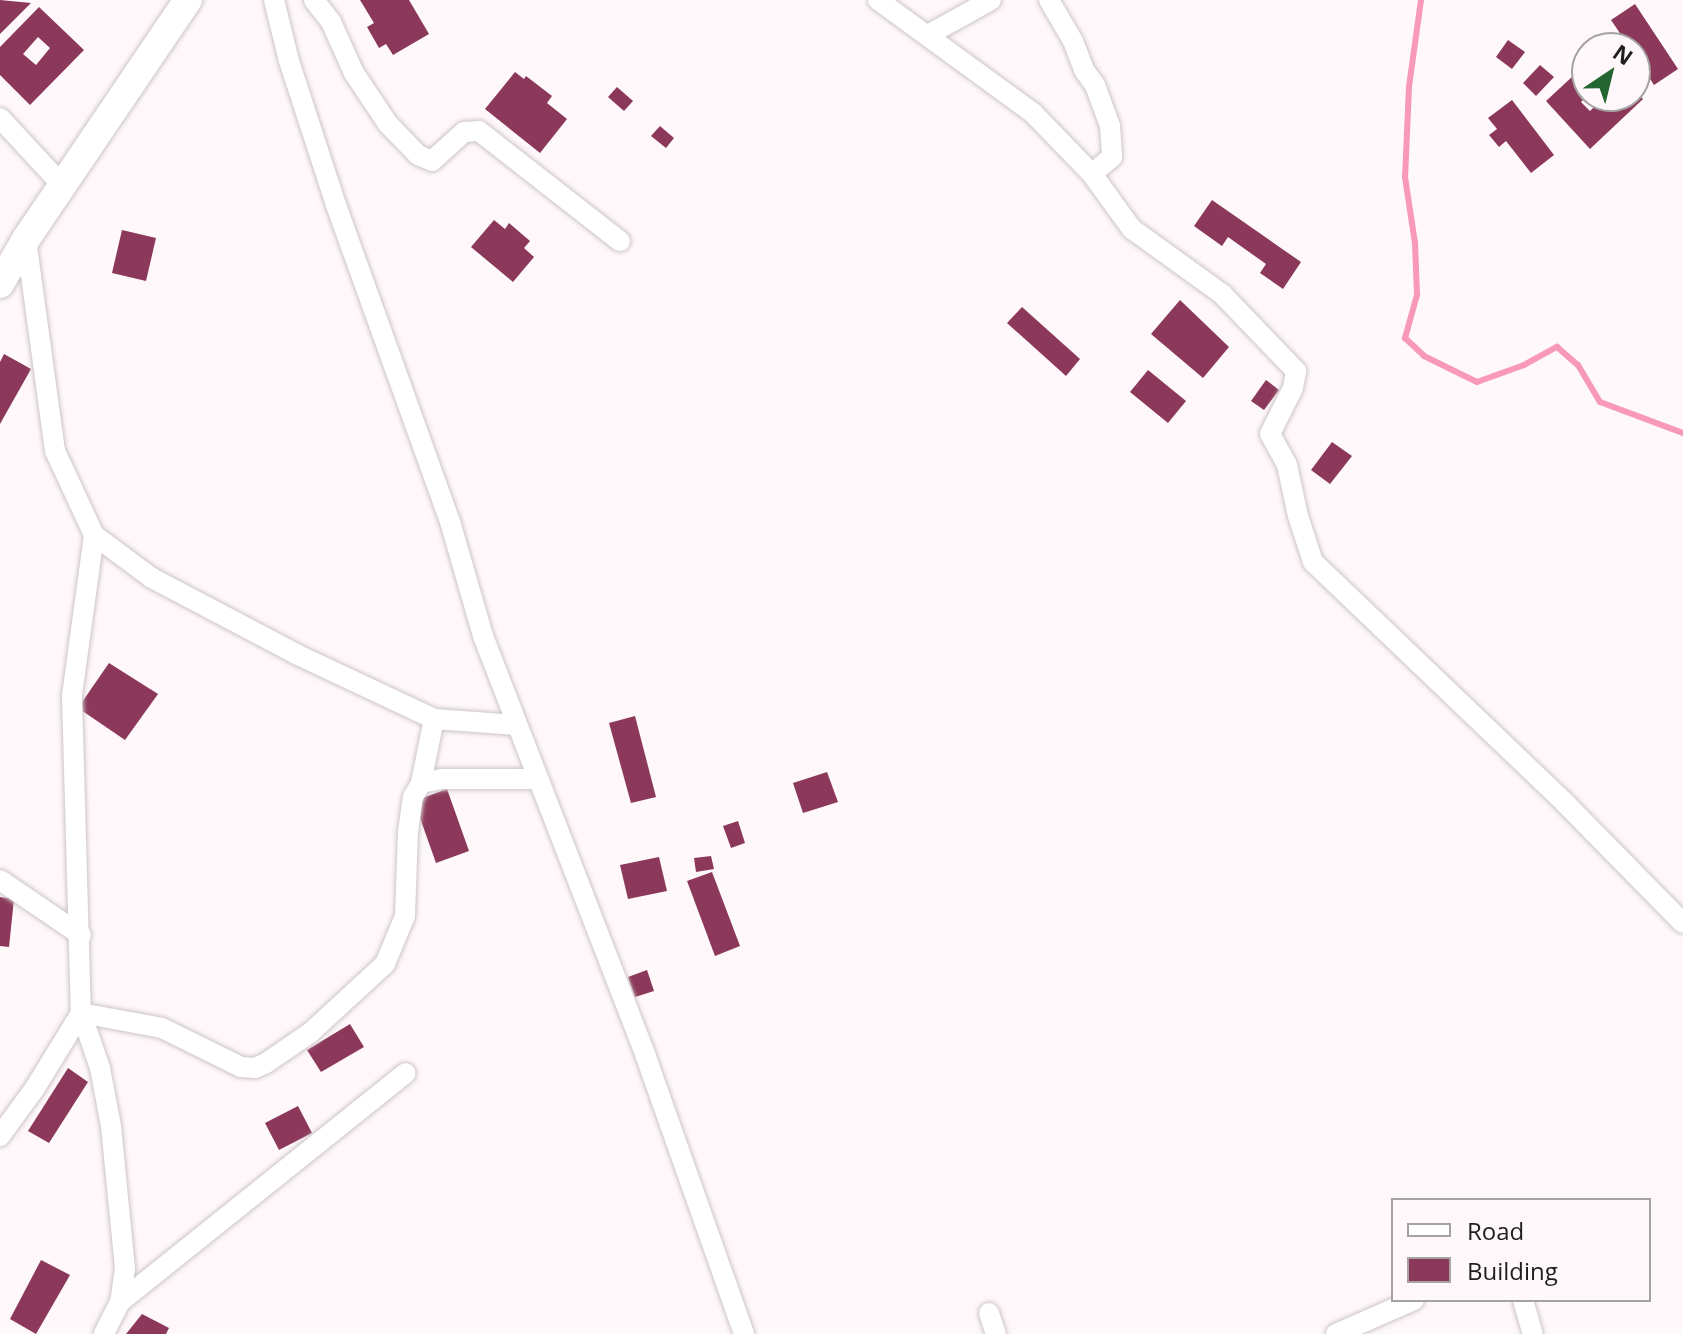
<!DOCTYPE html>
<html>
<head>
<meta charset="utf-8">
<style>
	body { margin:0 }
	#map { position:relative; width:1683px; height:1334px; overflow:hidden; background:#fef8fa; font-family:"Open Sans",sans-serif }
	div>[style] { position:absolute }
	.stream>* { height:6px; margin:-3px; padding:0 3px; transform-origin:3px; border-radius:3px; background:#f898ba }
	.building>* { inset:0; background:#8c385a }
	.roads { filter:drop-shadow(0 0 2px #cdc4c7) drop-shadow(0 0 2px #cdc4c7) }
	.street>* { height:20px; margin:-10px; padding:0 10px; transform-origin:10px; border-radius:10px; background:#fff }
	.secondary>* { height:28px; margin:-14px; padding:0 14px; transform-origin:14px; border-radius:14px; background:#fff }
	span { translate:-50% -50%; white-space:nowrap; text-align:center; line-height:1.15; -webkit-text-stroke:8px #fef8fa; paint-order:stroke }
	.legend { position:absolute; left:1391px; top:1198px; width:260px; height:104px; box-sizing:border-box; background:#fef8fa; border:2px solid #a6a1a2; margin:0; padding:10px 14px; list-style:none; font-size:24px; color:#221e1f }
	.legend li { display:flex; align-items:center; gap:16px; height:40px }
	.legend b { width:40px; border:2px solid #a6a1a2 }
	.north { position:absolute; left:1571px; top:32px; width:80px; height:80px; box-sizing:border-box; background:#fef8fa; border:2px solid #a6a1a2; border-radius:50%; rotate:35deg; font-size:22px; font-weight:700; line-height:32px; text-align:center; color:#221e1f }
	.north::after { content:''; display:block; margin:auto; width:28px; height:36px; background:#236631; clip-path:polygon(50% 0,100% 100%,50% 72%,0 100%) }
</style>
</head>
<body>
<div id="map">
	<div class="stream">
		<i style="left:1421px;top:0;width:88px;rotate:97.9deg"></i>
		<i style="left:1409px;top:87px;width:90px;rotate:92.5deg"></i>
		<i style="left:1405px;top:177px;width:67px;rotate:81.4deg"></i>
		<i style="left:1415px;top:243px;width:52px;rotate:87.8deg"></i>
		<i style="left:1417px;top:295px;width:45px;rotate:105.6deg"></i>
		<i style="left:1405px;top:338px;width:26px;rotate:43deg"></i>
		<i style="left:1424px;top:356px;width:59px;rotate:26.1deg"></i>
		<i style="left:1477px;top:382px;width:50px;rotate:-19.9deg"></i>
		<i style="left:1524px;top:365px;width:38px;rotate:-29deg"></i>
		<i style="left:1557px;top:347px;width:28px;rotate:41deg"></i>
		<i style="left:1578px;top:365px;width:43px;rotate:59.3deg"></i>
		<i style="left:1600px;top:402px;width:89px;rotate:20.5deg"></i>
	</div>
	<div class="building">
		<i style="clip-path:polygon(0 0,31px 3px,0 34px)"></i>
		<i style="clip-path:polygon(360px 0,409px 0,429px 34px,393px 55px,386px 44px,379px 48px,367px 27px,374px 23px)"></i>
		<i style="clip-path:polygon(1635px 4px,1678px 69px,1654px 85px,1635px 56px,1635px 48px,1630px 48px,1611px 20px)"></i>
		<i style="clip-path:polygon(evenodd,39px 7px,84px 50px,30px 105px,0 75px,0 47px,39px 7px,38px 37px,50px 48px,36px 65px,23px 54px,38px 37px)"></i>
		<i style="clip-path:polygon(1508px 40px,1525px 52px,1512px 69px,1496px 57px)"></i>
		<i style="clip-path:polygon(1587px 63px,1587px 96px,1581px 102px,1590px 111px,1602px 99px,1598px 96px,1635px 96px,1635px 90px,1643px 99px,1590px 149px,1546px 101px)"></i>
		<i style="clip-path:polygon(1540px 65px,1554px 77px,1536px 96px,1523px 83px)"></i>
		<i style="clip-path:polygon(515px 72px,524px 79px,526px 76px,552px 96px,547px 103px,567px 119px,540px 153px,485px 109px)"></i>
		<i style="clip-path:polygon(617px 87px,633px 101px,624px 111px,608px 97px)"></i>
		<i style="clip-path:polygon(1512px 100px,1554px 155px,1531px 173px,1506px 141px,1499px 147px,1489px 135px,1497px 129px,1488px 118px)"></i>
		<i style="clip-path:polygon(660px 126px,674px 138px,666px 148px,651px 136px)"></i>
		<i style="clip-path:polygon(1212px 200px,1301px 262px,1283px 289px,1260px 273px,1266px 264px,1228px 237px,1222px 246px,1194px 226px)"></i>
		<i style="clip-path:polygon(494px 220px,505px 229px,509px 223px,530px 241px,524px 248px,534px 257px,513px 282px,471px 247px)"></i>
		<i style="clip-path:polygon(122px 230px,156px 238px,146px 281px,112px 273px)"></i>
		<i style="clip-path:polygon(1180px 300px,1229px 347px,1203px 378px,1151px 334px)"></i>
		<i style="clip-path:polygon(1022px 307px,1080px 359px,1066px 376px,1007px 323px)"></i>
		<i style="clip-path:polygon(4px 354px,31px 369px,0 424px,0 362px)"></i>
		<i style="clip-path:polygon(1148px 370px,1186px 401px,1168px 423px,1130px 392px)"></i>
		<i style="clip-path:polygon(1266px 380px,1279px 390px,1264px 410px,1251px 401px)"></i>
		<i style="clip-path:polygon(1332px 442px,1352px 456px,1330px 484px,1311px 470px)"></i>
		<i style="clip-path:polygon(109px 663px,158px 694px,125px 740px,78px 708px)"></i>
		<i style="clip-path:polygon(635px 716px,656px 797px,631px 803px,609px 723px)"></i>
		<i style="clip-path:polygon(827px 772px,838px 802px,803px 813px,793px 783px)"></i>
		<i style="clip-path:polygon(447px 789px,469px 851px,436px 863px,414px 801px)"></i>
		<i style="clip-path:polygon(738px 821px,745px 843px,731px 848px,723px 826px)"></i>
		<i style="clip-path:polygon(711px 856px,714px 869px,696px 872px,694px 858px)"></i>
		<i style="clip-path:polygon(659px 857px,667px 891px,628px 899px,620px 865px)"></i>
		<i style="clip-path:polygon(712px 872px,740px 946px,715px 956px,687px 881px)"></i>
		<i style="clip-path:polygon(0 897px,14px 899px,9px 947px,0 946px)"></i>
		<i style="clip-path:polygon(647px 970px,654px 991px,635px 997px,628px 977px)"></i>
		<i style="clip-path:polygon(350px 1024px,364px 1047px,321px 1072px,307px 1050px)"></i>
		<i style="clip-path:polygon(68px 1068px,88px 1082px,49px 1143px,28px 1131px)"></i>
		<i style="clip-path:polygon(298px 1106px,312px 1133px,279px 1150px,265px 1123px)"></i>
		<i style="clip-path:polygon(41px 1260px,70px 1275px,36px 1334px,10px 1319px)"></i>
		<i style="clip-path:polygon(142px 1314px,169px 1328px,166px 1334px,126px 1334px)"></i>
	</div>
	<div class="roads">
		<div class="street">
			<i style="left:274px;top:0;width:63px;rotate:76.2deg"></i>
			<i style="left:289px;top:61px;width:151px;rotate:71.9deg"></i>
			<i style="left:336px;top:205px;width:340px;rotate:70.2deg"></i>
			<i style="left:451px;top:525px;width:116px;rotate:73.9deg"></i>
			<i style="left:483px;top:636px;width:451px;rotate:68.8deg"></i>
			<i style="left:646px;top:1057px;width:294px;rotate:70.5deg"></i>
			<i style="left:314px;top:0;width:28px;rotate:52deg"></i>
			<i style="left:331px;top:22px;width:56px;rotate:65.7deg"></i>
			<i style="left:354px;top:73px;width:61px;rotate:56.3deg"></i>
			<i style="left:388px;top:124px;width:43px;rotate:45.9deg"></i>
			<i style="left:418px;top:155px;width:15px;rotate:23deg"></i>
			<i style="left:432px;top:161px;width:43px;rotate:-42.2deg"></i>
			<i style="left:464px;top:132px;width:15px;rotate:-4deg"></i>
			<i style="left:479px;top:131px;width:179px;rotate:38deg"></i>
			<i style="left:878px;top:0;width:192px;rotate:36.1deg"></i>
			<i style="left:1033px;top:113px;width:85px;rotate:46deg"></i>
			<i style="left:1049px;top:0;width:48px;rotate:59.7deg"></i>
			<i style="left:1073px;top:41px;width:31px;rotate:69deg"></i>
			<i style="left:1084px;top:70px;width:19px;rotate:54deg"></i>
			<i style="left:1095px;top:85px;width:44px;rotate:69.9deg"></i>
			<i style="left:1110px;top:126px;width:31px;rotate:86deg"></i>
			<i style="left:1112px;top:157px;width:26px;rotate:140deg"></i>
			<i style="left:1092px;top:174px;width:68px;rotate:54deg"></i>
			<i style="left:1132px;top:229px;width:111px;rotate:35.8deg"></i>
			<i style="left:1222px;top:294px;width:107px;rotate:46.1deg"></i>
			<i style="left:1296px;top:371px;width:17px;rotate:100deg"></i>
			<i style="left:1293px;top:388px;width:51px;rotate:116.6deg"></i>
			<i style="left:1270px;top:434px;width:35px;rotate:61deg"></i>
			<i style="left:1287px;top:465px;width:52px;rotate:77.8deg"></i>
			<i style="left:1298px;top:516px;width:48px;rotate:71.9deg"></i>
			<i style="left:1313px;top:562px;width:349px;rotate:43.7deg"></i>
			<i style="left:1565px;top:803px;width:168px;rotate:45.5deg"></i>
			<i style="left:928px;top:35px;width:72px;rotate:-29.1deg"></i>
			<i style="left:0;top:118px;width:91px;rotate:47.2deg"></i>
			<i style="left:26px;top:239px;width:214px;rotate:82.2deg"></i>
			<i style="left:55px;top:451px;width:93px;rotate:65.1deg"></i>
			<i style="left:94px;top:535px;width:162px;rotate:97.8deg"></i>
			<i style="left:72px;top:696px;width:317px;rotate:88.4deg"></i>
			<i style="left:81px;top:1013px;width:58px;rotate:70.9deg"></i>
			<i style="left:100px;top:1068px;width:59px;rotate:79.3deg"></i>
			<i style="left:111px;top:1126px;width:143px;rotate:84.4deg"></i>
			<i style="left:125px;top:1268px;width:34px;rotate:98deg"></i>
			<i style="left:120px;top:1302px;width:36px;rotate:117deg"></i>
			<i style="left:94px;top:535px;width:72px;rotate:36.6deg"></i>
			<i style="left:152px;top:578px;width:163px;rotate:27.8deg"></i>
			<i style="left:296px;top:654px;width:153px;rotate:25.2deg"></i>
			<i style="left:434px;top:719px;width:83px;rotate:4.1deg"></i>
			<i style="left:421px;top:783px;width:65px;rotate:-78.5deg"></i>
			<i style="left:0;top:880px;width:98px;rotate:34.2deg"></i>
			<i style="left:0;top:1136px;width:59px;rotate:-53.9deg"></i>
			<i style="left:35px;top:1088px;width:88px;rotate:-58.5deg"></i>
			<i style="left:81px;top:1013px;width:82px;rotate:10.5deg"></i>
			<i style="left:162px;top:1028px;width:88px;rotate:26.3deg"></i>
			<i style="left:241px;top:1067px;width:14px;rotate:4deg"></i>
			<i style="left:255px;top:1068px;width:12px;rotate:-24deg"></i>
			<i style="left:266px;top:1063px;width:53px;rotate:-34.3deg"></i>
			<i style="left:310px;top:1033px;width:102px;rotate:-42.6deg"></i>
			<i style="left:385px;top:964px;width:52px;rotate:-67.4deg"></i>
			<i style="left:405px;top:916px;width:84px;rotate:-88deg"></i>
			<i style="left:408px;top:832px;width:35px;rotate:-82deg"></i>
			<i style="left:413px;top:797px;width:16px;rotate:-60deg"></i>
			<i style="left:421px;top:783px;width:21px;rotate:-11deg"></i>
			<i style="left:442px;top:779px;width:95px"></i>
			<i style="left:1523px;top:1300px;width:35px;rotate:74deg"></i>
			<i style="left:120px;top:1302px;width:366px;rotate:-38.7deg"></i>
			<i style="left:989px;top:1313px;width:22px;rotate:72deg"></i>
			<i style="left:1336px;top:1334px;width:85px;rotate:-23.6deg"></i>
		</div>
		<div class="secondary">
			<i style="left:0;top:284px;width:52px;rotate:-60deg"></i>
			<i style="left:26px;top:239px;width:289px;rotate:-55.9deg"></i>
		</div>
	</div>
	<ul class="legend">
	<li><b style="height:10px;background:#fff"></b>Road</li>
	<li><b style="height:22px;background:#8c385a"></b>Building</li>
	</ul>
	<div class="north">N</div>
</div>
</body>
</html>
